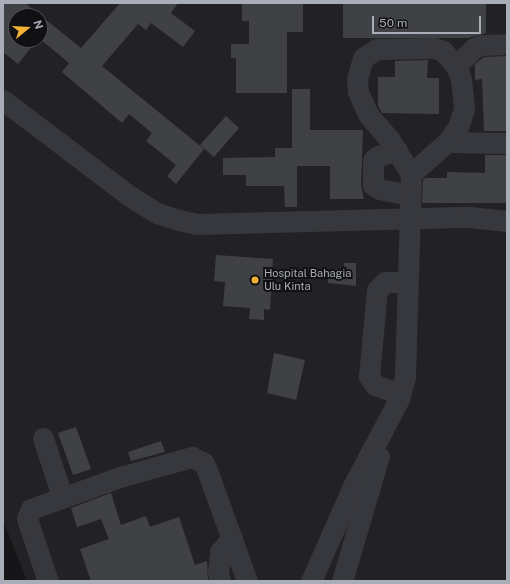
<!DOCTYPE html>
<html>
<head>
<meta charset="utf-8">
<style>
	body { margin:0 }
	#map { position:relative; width:510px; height:584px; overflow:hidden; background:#161618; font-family:"Public Sans",sans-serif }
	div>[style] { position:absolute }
	.built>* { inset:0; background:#222225 }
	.building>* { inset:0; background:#404145 }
	.minor>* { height:21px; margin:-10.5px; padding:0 10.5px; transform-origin:10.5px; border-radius:10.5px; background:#37383d }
	.dots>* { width:11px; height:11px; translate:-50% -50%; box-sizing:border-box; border:2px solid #111113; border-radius:50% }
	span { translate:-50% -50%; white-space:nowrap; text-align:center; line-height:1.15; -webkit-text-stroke:4px #111113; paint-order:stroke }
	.poi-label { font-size:11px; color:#a8adb8 }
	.left { translate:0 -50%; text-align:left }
	.frame { position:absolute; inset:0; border:4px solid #a8adb8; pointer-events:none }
	.north { position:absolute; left:8px; top:8px; width:40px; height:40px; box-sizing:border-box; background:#111113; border:1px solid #4d4f55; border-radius:50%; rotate:72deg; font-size:11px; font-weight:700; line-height:16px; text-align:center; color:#a8adb8 }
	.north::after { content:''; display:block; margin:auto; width:14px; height:18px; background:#f2b134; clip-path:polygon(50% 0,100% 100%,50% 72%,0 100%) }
	.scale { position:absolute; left:372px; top:16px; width:109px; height:18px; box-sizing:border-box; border:2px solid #a8adb8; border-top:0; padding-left:5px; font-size:12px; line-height:14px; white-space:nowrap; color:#a8adb8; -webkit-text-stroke:3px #111113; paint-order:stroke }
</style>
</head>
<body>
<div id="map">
	<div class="built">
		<i style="clip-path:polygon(evenodd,3px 3px,507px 3px,507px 581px,27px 581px,3px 520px,3px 3px,16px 16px,40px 16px,40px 40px,16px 40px,16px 16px)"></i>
	</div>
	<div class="building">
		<i style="clip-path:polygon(3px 3px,25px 3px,81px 48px,120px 3px,178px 3px,171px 13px,195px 31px,183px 47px,151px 23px,146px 30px,138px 24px,102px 66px,204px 149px,176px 184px,167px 176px,176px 165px,146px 141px,152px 133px,129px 114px,122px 123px,62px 72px,69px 63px,40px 39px,40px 16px,16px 16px,16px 40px,37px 40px,18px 64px,3px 52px)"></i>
		<i style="clip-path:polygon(242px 3px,303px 3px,303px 32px,287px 32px,287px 93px,236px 93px,236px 58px,231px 58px,231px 44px,249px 44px,249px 21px,242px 21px)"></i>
		<i style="clip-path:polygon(343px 3px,486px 3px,486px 33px,468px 38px,343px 38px)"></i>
		<i style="clip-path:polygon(507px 56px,507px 131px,484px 131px,482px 79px,475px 80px,475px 64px,484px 57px)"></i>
		<i style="clip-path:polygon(428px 60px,427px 78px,439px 78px,439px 114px,382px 113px,378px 106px,378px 77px,395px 77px,395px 61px)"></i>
		<i style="clip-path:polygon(292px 89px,310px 89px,310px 130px,363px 130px,361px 185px,364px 199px,330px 199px,330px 166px,297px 166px,297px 207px,285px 207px,284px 186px,246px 186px,246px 175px,223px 175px,223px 158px,275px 157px,275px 148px,292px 148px)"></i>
		<i style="clip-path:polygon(226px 116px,239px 128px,214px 157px,200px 145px)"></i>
		<i style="clip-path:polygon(485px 155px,507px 155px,507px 203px,422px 203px,423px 180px,425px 178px,447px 178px,447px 172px,485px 173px)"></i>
		<i style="clip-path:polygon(216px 255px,273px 259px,270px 310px,264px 309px,264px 320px,249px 319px,250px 308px,223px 306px,225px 282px,214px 281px)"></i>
		<i style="clip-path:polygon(344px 263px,356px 263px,356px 286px,328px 283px,328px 270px,344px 269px)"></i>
		<i style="clip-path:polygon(274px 353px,305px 360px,296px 400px,267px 393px)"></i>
		<i style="clip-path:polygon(76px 427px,91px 469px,73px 475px,58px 433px)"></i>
		<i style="clip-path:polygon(161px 441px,165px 452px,131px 461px,128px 452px)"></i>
		<i style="clip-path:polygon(111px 493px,121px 525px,146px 516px,150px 527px,179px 517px,195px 565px,207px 561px,208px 581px,91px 581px,80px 549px,109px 539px,101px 519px,77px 527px,71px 508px)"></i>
	</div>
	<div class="minor">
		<i style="left:456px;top:66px;width:25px;rotate:-45deg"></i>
		<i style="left:474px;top:48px;width:9px;rotate:-21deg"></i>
		<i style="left:482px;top:45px;width:25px;rotate:-2deg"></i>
		<i style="left:3px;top:100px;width:157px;rotate:37.2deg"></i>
		<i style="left:128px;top:195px;width:34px;rotate:32deg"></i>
		<i style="left:157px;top:213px;width:23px;rotate:18deg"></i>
		<i style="left:179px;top:220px;width:17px;rotate:13deg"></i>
		<i style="left:196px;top:224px;width:273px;rotate:-1.5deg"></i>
		<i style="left:469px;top:217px;width:38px;rotate:6deg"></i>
		<i style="left:447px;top:142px;width:60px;rotate:1deg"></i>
		<i style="left:397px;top:150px;width:20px;rotate:162deg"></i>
		<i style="left:378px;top:156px;width:6px;rotate:141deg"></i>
		<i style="left:373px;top:160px;width:25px;rotate:90deg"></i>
		<i style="left:373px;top:185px;width:7px;rotate:34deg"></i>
		<i style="left:379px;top:189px;width:31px;rotate:11deg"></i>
		<i style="left:400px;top:394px;width:27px;rotate:-160deg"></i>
		<i style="left:375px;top:385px;width:11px;rotate:-124deg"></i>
		<i style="left:369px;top:376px;width:86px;rotate:-84.7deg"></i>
		<i style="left:377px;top:290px;width:11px;rotate:-45deg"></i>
		<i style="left:385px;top:282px;width:21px"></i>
		<i style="left:43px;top:438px;width:61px;rotate:71.9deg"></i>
		<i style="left:48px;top:581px;width:59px;rotate:-108.7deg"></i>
		<i style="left:29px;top:525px;width:7px;rotate:-106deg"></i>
		<i style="left:27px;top:518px;width:10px;rotate:-66deg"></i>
		<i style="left:31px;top:509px;width:98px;rotate:-19.7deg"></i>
		<i style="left:123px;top:476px;width:72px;rotate:-15.4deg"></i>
		<i style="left:192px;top:457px;width:13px;rotate:27deg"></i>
		<i style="left:204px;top:463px;width:8px;rotate:67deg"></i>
		<i style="left:207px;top:470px;width:118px;rotate:70.2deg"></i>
		<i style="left:220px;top:581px;width:9px;rotate:-103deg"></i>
		<i style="left:218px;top:572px;width:20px;rotate:-84deg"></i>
		<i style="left:220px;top:552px;width:19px;rotate:-51deg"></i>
		<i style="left:311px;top:581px;width:104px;rotate:-66.1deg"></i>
		<i style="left:353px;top:486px;width:98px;rotate:-62.1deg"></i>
		<i style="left:399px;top:399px;width:23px;rotate:-75deg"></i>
		<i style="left:405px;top:377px;width:203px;rotate:-88.3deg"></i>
		<i style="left:411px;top:174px;width:40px;rotate:-122deg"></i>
		<i style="left:390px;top:140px;width:32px;rotate:-131deg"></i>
		<i style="left:369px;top:116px;width:26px;rotate:-115deg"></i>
		<i style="left:358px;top:92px;width:13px;rotate:-94deg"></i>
		<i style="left:357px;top:79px;width:22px;rotate:-74deg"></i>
		<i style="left:363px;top:58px;width:17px;rotate:-33deg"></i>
		<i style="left:377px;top:49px;width:57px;rotate:-1deg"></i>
		<i style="left:434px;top:48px;width:9px;rotate:18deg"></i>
		<i style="left:443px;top:51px;width:20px;rotate:49deg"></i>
		<i style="left:456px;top:66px;width:14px;rotate:69deg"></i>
		<i style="left:461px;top:79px;width:30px;rotate:84deg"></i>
		<i style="left:464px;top:109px;width:19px;rotate:108deg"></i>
		<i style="left:458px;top:127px;width:19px;rotate:126deg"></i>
		<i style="left:447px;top:142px;width:48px;rotate:138.4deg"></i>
		<i style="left:342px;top:581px;width:130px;rotate:-73.5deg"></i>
	</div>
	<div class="dots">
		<i style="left:255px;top:280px;background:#f2b134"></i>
	</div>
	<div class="poi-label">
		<span class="left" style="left:264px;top:280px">Hospital Bahagia<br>Ulu Kinta</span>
	</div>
	<div class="frame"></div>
	<div class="north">N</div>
	<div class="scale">50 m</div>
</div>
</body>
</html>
